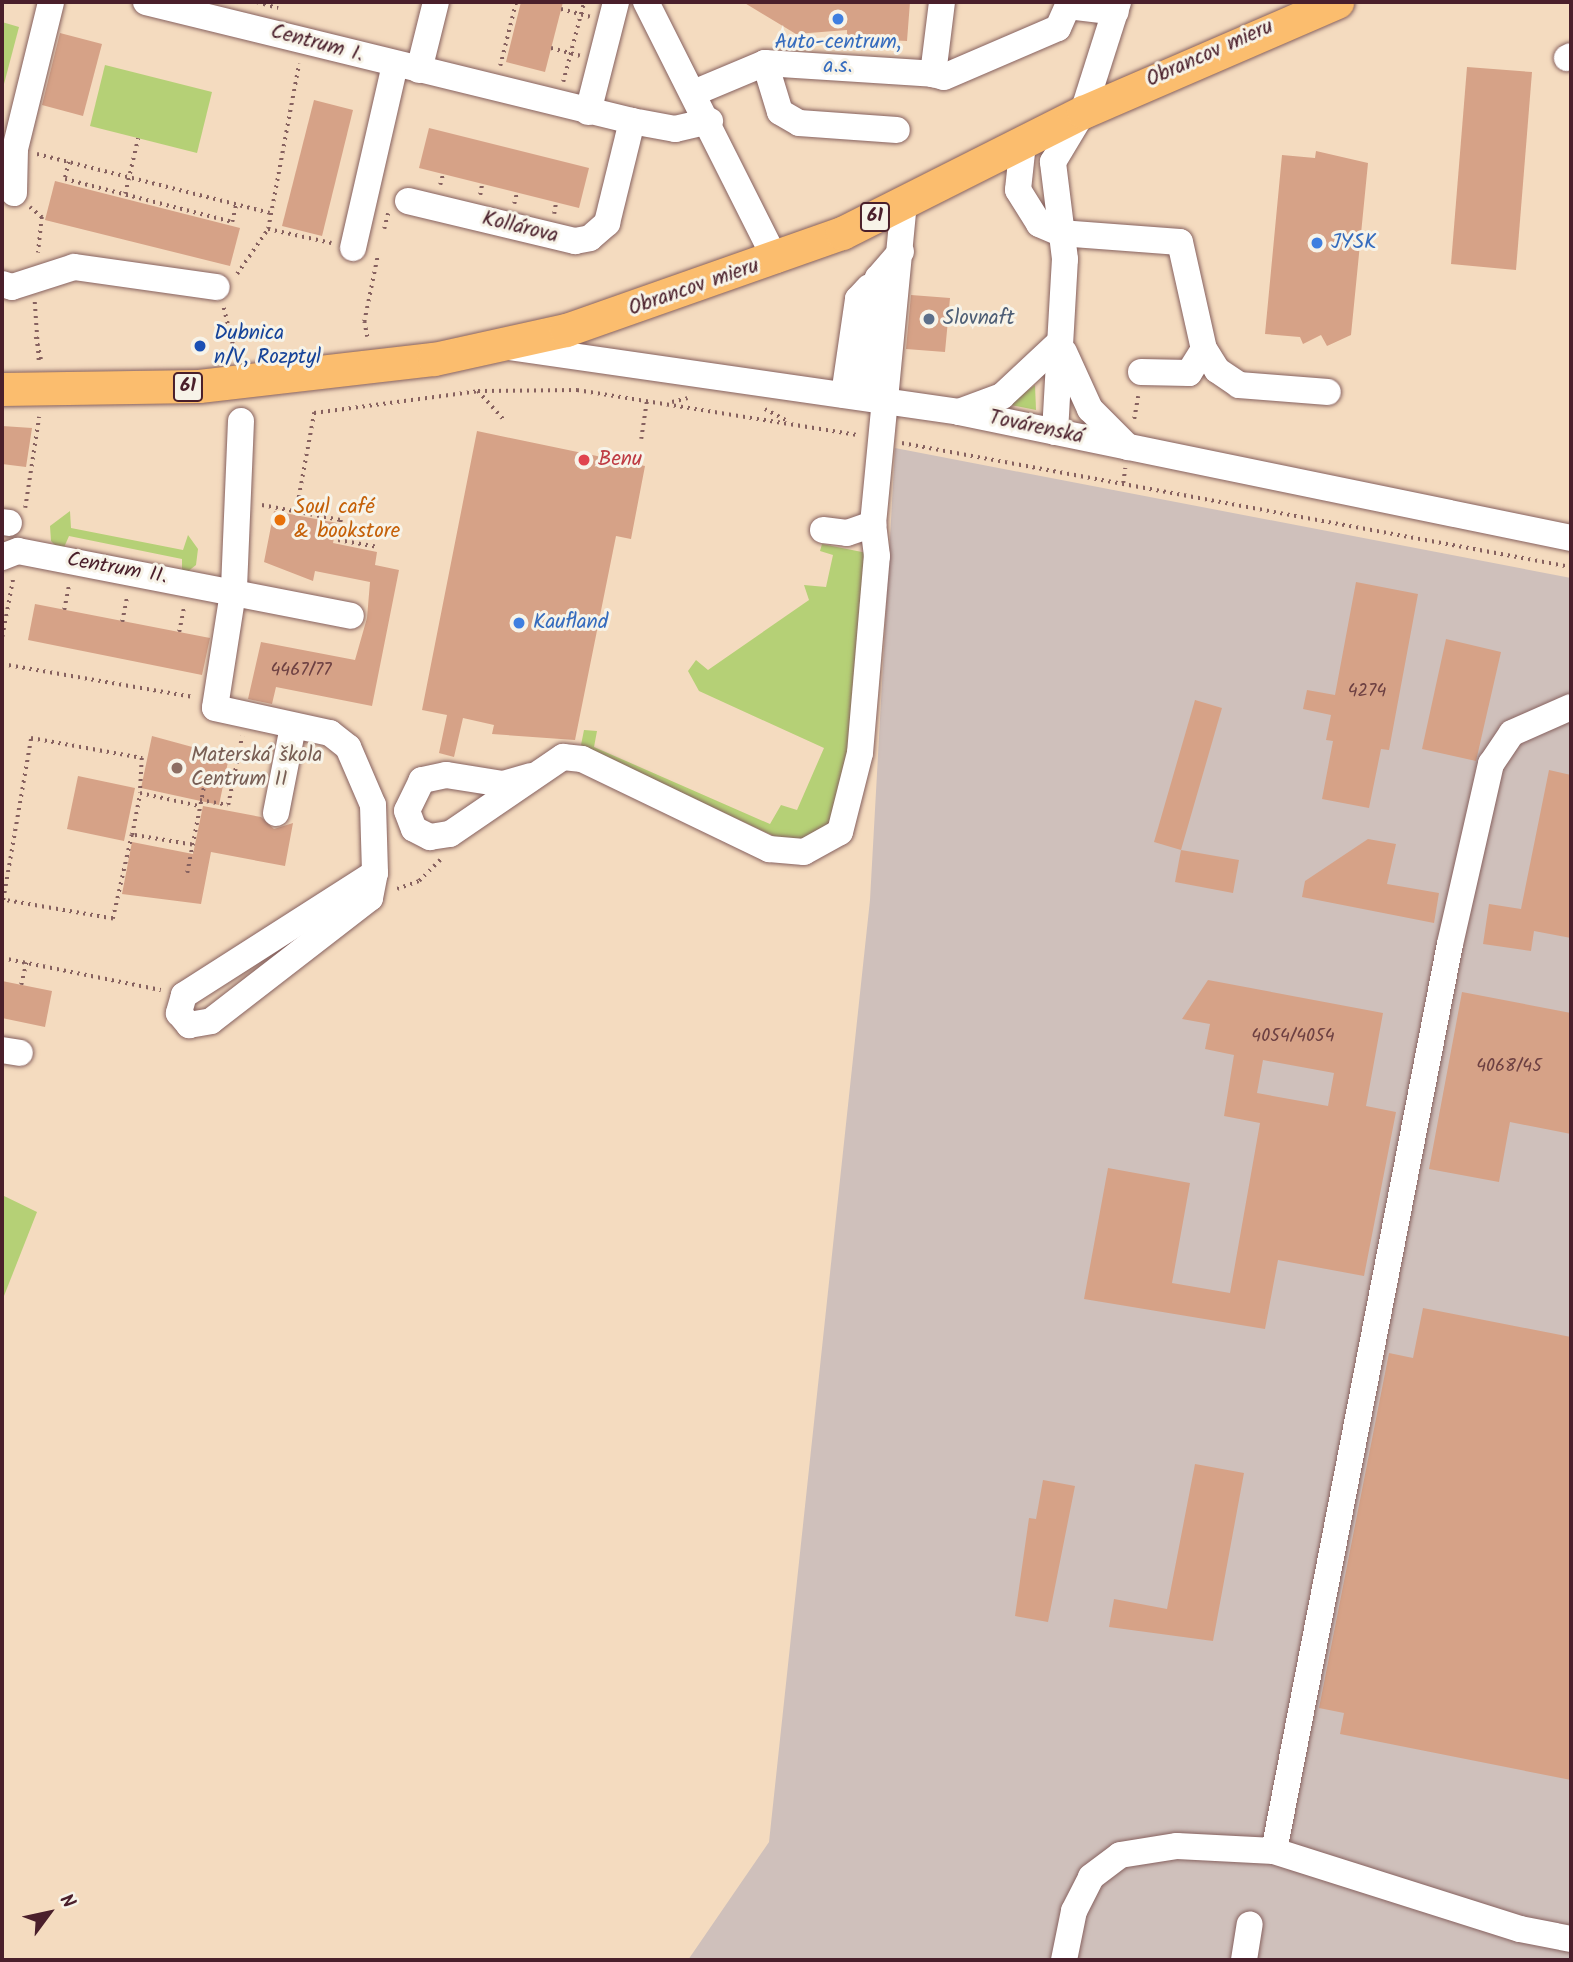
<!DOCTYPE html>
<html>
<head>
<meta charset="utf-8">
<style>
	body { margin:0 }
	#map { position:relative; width:1573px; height:1962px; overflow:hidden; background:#f4dbbf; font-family:Kalam,sans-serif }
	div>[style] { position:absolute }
	.industrial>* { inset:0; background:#cfc0bb }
	.green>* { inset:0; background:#b5d076 }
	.building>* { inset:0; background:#d6a287 }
	.path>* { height:3.5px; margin-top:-1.75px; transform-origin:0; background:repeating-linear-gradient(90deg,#86615f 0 2px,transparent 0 7px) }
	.roads { filter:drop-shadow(0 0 2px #86615f) drop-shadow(0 0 2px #86615f) }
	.minor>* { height:26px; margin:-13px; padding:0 13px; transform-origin:13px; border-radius:13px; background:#fff }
	.major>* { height:33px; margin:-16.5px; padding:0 16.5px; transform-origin:16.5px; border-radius:16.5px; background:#fbbd6e }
	.dots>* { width:19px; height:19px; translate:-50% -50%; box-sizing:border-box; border:4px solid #f7f3e8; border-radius:50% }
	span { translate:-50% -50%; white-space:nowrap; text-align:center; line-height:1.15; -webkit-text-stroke:6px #f7f3e8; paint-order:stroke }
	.number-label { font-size:18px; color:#6d4042 }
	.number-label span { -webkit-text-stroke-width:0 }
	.shield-label span { padding:2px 5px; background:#f7f3e8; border:2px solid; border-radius:5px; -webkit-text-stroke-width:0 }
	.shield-label { font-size:19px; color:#4a1f2b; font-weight:700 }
	.shop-label { font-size:21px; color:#366cbe }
	.left { translate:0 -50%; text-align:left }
	.street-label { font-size:21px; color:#4a1f2b }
	.service-label { font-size:21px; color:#4e5e75 }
	.transit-label { font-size:21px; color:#164399 }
	.health-label { font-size:21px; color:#be3a42 }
	.food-label { font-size:21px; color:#c56008 }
	.education-label { font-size:21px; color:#785e54 }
	.frame { position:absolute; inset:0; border:4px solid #4a1f2b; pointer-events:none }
	.north { position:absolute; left:14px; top:1878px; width:70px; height:70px; -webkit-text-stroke:5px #f7f3e8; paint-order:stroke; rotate:57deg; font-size:19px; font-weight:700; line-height:28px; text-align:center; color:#4a1f2b }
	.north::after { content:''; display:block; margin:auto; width:24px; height:32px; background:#4a1f2b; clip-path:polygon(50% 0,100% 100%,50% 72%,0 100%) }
</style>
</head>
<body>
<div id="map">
	<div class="industrial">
		<i style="clip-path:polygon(895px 448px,1571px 578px,1571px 1960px,688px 1960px,769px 1842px,870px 900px)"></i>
	</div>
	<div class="green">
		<i style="clip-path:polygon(2px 22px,19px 27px,4px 84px,2px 83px)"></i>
		<i style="clip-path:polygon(105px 65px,212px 92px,197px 153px,90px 126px)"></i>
		<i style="clip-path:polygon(1035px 385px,1036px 410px,1011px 405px,1011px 403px)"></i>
		<i style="clip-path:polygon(70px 511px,71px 528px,183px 550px,188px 535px,198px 549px,196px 565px,182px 576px,182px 559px,69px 536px,62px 552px,51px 541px,50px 526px)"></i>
		<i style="clip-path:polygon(822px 544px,867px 553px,853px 746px,830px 823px,805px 839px,778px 838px,581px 745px,584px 730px,597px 731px,594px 747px,770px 824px,781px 805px,797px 810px,824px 748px,699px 691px,688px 671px,696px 660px,708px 670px,809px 600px,804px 585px,826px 587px,833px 555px,820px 551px)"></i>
		<i style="clip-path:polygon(2px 1195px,37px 1212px,2px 1301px)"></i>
	</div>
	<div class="building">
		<i style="clip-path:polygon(521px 2px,563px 2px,545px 72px,506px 62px)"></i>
		<i style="clip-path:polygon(743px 2px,910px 2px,907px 41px,847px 38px,847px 30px,796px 34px)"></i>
		<i style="clip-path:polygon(60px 33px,102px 44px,83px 116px,42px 105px)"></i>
		<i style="clip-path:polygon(1467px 67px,1532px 72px,1516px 270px,1451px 264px)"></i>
		<i style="clip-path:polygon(314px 100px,353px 110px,322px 236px,282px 226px)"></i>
		<i style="clip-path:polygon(429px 128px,589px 168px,579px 208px,419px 168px)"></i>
		<i style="clip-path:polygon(1316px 151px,1368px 163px,1351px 335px,1327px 346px,1321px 335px,1303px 344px,1300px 337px,1265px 334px,1282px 155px,1315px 158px)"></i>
		<i style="clip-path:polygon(55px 181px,240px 228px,230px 266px,45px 220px)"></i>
		<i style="clip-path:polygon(911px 295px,950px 298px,945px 352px,906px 349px)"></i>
		<i style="clip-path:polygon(2px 426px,32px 428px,26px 467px,2px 464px)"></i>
		<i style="clip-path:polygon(477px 431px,645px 466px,631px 539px,616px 536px,575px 740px,492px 734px,494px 725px,463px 718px,454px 757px,439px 753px,447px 715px,422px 710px)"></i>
		<i style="clip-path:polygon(274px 511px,337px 523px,333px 543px,377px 552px,375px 565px,399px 570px,372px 706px,276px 687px,272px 704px,248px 699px,261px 642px,355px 660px,367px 618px,370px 582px,315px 571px,313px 581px,264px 562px)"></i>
		<i style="clip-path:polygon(1356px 582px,1418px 594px,1389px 750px,1381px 749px,1369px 808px,1322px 799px,1333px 741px,1326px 740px,1331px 715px,1303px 709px,1307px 690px,1335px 695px)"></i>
		<i style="clip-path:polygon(35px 604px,210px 638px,202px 675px,28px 640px)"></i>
		<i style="clip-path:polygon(1446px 639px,1501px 652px,1476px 761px,1422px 749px)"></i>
		<i style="clip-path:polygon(1195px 700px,1222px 708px,1181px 850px,1154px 842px)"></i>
		<i style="clip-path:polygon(152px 736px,229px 757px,219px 805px,141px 788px)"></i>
		<i style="clip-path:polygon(1549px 770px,1571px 775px,1571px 938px,1534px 931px,1531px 951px,1483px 944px,1489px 904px,1521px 909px)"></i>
		<i style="clip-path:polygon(78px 776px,135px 788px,124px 841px,67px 829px)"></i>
		<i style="clip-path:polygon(203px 806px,261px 817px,274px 829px,293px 823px,285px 866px,211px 852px,201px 904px,122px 894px,132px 842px,193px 854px)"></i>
		<i style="clip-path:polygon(1368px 839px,1396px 844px,1387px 884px,1439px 893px,1434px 923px,1302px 897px,1305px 881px)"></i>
		<i style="clip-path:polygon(1181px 850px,1239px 860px,1233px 893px,1175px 882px)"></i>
		<i style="clip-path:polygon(evenodd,1208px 980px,1383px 1013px,1366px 1106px,1396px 1112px,1364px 1276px,1278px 1260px,1265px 1329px,1084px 1299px,1108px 1168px,1190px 1183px,1172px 1283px,1230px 1293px,1260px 1123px,1224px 1116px,1234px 1055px,1205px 1049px,1210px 1024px,1182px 1019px,1208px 980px,1263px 1060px,1334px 1073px,1328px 1106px,1257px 1093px,1263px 1060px)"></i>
		<i style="clip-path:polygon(2px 981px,52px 991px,45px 1027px,2px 1018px)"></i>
		<i style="clip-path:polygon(1462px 992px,1571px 1013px,1571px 1134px,1510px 1122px,1499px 1182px,1429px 1169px)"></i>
		<i style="clip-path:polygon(1423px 1308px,1571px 1337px,1571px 1780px,1340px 1734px,1344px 1713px,1319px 1708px,1389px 1353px,1413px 1358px)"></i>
		<i style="clip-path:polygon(1195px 1464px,1244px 1473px,1213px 1641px,1109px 1627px,1114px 1599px,1167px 1609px)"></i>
		<i style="clip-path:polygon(1043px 1480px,1075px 1486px,1048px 1622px,1015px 1616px,1029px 1518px,1036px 1519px)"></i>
	</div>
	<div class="path">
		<i style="left:257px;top:2px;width:22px;rotate:16deg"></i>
		<i style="left:561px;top:9px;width:30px;rotate:15deg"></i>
		<i style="left:551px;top:48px;width:30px;rotate:15deg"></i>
		<i style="left:500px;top:66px;width:66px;rotate:-76deg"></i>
		<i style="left:563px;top:82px;width:83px;rotate:-75.3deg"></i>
		<i style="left:37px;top:154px;width:240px;rotate:14.2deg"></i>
		<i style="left:69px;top:162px;width:17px;rotate:103deg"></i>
		<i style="left:65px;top:179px;width:172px;rotate:14.4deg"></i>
		<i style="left:232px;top:222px;width:17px;rotate:-77deg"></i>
		<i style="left:440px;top:185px;width:11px;rotate:-75deg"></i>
		<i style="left:125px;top:194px;width:57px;rotate:-76.9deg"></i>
		<i style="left:480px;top:195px;width:11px;rotate:-80deg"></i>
		<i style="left:514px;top:204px;width:12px;rotate:-76deg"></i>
		<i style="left:30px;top:207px;width:16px;rotate:40deg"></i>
		<i style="left:42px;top:217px;width:36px;rotate:96deg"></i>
		<i style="left:554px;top:214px;width:12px;rotate:-81deg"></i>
		<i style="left:268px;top:229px;width:65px;rotate:12.5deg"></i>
		<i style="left:384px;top:229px;width:16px;rotate:-76deg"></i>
		<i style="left:237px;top:274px;width:55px;rotate:-55.4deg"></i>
		<i style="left:268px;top:229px;width:168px;rotate:-79.4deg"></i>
		<i style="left:35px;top:302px;width:59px;rotate:86.1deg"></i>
		<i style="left:224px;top:308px;width:41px;rotate:76deg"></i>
		<i style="left:36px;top:337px;width:23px;rotate:77deg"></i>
		<i style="left:367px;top:337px;width:15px;rotate:-101deg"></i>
		<i style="left:364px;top:322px;width:69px;rotate:-78.4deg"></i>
		<i style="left:478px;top:391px;width:38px;rotate:48deg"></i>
		<i style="left:672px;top:402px;width:16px;rotate:-14deg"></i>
		<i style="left:765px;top:409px;width:24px;rotate:28deg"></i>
		<i style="left:1134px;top:419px;width:23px;rotate:-80deg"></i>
		<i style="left:641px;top:439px;width:40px;rotate:-81.5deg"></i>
		<i style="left:902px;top:443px;width:680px;rotate:10.5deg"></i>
		<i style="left:1123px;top:483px;width:15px;rotate:-82deg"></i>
		<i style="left:262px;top:505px;width:80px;rotate:10.8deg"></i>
		<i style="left:341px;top:520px;width:20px;rotate:99deg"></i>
		<i style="left:338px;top:540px;width:41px;rotate:9.9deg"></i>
		<i style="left:25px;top:508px;width:92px;rotate:-81.3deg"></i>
		<i style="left:296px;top:511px;width:100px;rotate:-79.6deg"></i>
		<i style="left:314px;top:413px;width:165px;rotate:-7.6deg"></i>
		<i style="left:478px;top:391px;width:99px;rotate:-0.6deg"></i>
		<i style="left:577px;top:390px;width:284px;rotate:9.1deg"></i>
		<i style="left:64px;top:610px;width:25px;rotate:-79deg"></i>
		<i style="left:122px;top:622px;width:26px;rotate:-79deg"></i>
		<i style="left:179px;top:632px;width:25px;rotate:-79deg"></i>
		<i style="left:2px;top:637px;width:60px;rotate:-79.4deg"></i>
		<i style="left:2px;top:664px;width:194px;rotate:9.8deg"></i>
		<i style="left:200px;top:800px;width:28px;rotate:10deg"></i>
		<i style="left:228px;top:805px;width:70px;rotate:-78.5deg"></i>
		<i style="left:132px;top:835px;width:86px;rotate:102.7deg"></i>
		<i style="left:113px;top:919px;width:112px;rotate:-170.2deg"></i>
		<i style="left:3px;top:900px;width:164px;rotate:-80.2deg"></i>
		<i style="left:31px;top:738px;width:113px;rotate:10.2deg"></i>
		<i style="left:142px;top:758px;width:35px;rotate:93deg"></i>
		<i style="left:192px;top:845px;width:61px;rotate:-170.5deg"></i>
		<i style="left:132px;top:835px;width:43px;rotate:-79.2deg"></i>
		<i style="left:140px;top:793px;width:60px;rotate:12.4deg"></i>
		<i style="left:187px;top:873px;width:95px;rotate:-79deg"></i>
		<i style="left:397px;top:889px;width:23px;rotate:-20deg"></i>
		<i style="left:419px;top:881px;width:31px;rotate:-45deg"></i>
		<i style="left:2px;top:958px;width:162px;rotate:11.4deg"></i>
		<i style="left:21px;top:985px;width:23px;rotate:-77deg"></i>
	</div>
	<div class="roads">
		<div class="minor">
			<i style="left:146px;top:2px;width:500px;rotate:13.76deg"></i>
			<i style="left:632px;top:121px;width:44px;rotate:10.5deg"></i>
			<i style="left:675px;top:129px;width:36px;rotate:-13deg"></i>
			<i style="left:646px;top:2px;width:289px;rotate:63.3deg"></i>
			<i style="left:942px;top:2px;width:73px;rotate:97.1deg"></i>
			<i style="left:933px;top:74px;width:11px;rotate:15deg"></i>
			<i style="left:944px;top:77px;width:124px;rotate:-23.3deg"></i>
			<i style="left:1058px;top:28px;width:24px;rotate:-66deg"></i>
			<i style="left:1068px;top:6px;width:48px;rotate:7.1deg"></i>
			<i style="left:1567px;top:58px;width:4px;rotate:-27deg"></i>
			<i style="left:765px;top:63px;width:51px;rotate:73deg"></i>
			<i style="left:780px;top:112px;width:22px;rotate:30deg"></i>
			<i style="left:799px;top:123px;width:98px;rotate:4.1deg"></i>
			<i style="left:419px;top:70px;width:70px;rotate:-76deg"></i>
			<i style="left:696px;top:92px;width:75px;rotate:-22.8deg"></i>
			<i style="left:765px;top:63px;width:168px;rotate:3.7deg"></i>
			<i style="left:588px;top:112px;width:114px;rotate:-75.7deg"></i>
			<i style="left:1023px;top:143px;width:47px;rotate:96.1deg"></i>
			<i style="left:1018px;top:190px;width:40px;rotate:58deg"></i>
			<i style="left:1039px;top:224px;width:23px;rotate:23deg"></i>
			<i style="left:1060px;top:233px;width:120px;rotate:4.3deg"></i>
			<i style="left:1180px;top:242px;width:110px;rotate:77.4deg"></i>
			<i style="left:1204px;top:349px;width:25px;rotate:58deg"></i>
			<i style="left:1217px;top:370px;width:27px;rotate:34deg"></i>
			<i style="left:1239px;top:385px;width:89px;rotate:4.5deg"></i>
			<i style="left:14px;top:193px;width:44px;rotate:-88.7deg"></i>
			<i style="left:15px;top:149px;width:151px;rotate:-76.2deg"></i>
			<i style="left:408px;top:201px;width:172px;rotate:13.5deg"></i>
			<i style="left:575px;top:241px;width:15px;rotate:-11deg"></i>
			<i style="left:590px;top:238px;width:23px;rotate:-41deg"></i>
			<i style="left:607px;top:223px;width:105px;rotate:-76.2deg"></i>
			<i style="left:353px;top:248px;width:189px;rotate:-77.1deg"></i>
			<i style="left:2px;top:284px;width:10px;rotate:17deg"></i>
			<i style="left:12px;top:287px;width:65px;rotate:-17.9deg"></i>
			<i style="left:74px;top:267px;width:144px;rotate:8deg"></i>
			<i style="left:509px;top:347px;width:455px;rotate:8.2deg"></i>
			<i style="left:959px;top:412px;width:625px;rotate:11.63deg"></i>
			<i style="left:1064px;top:352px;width:63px;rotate:65.5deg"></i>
			<i style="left:1090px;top:409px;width:54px;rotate:45deg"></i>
			<i style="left:1141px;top:372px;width:48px;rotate:1.2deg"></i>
			<i style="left:1189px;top:373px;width:28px;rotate:-58deg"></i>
			<i style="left:844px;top:395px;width:97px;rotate:-81.7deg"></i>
			<i style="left:858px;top:299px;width:16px;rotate:-47deg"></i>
			<i style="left:864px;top:397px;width:120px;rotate:-83.3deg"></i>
			<i style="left:878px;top:278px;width:35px;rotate:-49deg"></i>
			<i style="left:959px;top:412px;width:46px;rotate:-20.4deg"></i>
			<i style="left:1002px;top:396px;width:79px;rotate:-43deg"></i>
			<i style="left:241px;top:421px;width:165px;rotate:92.4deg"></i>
			<i style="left:234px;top:586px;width:123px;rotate:98.9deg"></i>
			<i style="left:215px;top:708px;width:118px;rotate:12.3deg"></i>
			<i style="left:330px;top:733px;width:23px;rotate:38deg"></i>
			<i style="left:348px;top:747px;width:63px;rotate:66.7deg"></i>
			<i style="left:373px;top:805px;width:68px;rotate:88.3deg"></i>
			<i style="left:375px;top:873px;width:227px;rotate:147.4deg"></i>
			<i style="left:184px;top:995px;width:19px;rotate:106deg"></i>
			<i style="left:179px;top:1013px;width:16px;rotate:50deg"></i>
			<i style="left:189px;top:1025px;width:22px;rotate:-10deg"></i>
			<i style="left:211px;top:1021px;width:201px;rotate:-37.7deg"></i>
			<i style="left:370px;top:898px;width:25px;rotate:-79deg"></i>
			<i style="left:1055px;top:432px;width:173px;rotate:-86.7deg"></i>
			<i style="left:1065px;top:259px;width:98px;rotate:-97.1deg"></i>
			<i style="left:1053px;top:162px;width:58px;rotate:-59deg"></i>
			<i style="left:1083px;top:112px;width:115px;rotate:-72.3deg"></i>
			<i style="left:2px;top:522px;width:7px;rotate:8deg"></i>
			<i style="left:823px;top:530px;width:24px;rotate:7deg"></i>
			<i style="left:847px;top:533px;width:28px;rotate:-19deg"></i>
			<i style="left:2px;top:557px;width:17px;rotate:-21deg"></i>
			<i style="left:18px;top:551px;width:339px;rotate:11deg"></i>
			<i style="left:531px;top:776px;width:29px;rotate:164deg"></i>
			<i style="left:503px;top:784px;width:58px;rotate:-171deg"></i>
			<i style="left:446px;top:775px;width:25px;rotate:168deg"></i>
			<i style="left:422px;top:780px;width:34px;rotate:116deg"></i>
			<i style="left:407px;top:811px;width:19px;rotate:69deg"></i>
			<i style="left:414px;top:829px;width:18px;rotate:27deg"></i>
			<i style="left:430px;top:837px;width:20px;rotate:-9deg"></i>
			<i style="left:450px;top:834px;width:137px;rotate:-34.3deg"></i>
			<i style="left:563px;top:757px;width:19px;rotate:6deg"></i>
			<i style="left:582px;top:759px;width:208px;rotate:25.7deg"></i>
			<i style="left:769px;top:849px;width:35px;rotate:5deg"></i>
			<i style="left:804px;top:852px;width:41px;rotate:-29.1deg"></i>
			<i style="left:840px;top:832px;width:81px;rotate:-75.8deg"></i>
			<i style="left:860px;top:753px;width:198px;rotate:-85.1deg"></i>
			<i style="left:877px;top:556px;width:32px;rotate:-97deg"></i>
			<i style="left:873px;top:524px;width:322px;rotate:-84.5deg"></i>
			<i style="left:276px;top:813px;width:89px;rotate:-78.9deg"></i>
			<i style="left:2px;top:1050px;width:18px;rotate:9deg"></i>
			<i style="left:1274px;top:1851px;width:924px;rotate:-79.02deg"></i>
			<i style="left:1450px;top:944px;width:185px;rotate:-77.2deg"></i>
			<i style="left:1491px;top:764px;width:37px;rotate:-56deg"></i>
			<i style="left:1512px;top:733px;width:64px;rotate:-23.8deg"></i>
			<i style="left:1064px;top:1960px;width:50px;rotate:-78.5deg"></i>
			<i style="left:1074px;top:1911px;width:38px;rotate:-63deg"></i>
			<i style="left:1091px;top:1877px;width:36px;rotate:-37deg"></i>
			<i style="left:1120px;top:1855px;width:58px;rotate:-9deg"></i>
			<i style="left:1177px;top:1846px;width:97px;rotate:3deg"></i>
			<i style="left:1274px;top:1851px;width:258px;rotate:17.6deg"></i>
			<i style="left:1520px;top:1929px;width:52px;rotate:11.1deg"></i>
			<i style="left:1244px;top:1960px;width:36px;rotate:-81deg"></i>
		</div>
		<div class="major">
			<i style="left:2px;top:389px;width:197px;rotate:-0.9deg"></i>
			<i style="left:199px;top:386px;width:237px;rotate:-6.6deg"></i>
			<i style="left:434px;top:359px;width:135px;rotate:-12.4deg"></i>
			<i style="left:566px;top:330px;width:293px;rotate:-19.4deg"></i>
			<i style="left:842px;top:233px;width:270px;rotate:-26.7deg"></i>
			<i style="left:1083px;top:112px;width:277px;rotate:-23.4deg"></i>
		</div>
	</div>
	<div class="dots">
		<i style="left:838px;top:19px;background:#3f7fe0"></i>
		<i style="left:1317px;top:243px;background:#3f7fe0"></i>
		<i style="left:929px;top:319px;background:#5c6f8a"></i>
		<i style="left:200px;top:346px;background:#1a4fb4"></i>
		<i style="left:584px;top:460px;background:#e0444e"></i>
		<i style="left:280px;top:520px;background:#e8710a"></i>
		<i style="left:519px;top:623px;background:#3f7fe0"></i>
		<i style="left:177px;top:768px;background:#8d6e63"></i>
	</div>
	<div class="number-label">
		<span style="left:301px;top:671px">4467/77</span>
		<span style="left:1367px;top:692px">4274</span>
		<span style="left:1293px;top:1037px">4054/4054</span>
		<span style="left:1509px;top:1067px">4068/45</span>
	</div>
	<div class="shield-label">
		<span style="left:875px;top:217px">61</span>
		<span style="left:188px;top:387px">61</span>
	</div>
	<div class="shop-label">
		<span style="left:838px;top:55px">Auto-centrum,<br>a.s.</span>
		<span class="left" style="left:1331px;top:243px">JYSK</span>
		<span class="left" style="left:533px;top:623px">Kaufland</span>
	</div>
	<div class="street-label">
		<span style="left:317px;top:44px;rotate:15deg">Centrum I.</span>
		<span style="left:1210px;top:54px;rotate:-24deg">Obrancov mieru</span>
		<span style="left:520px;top:228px;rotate:14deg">Kollárova</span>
		<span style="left:694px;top:288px;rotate:-19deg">Obrancov mieru</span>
		<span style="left:1036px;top:428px;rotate:12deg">Továrenská</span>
		<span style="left:117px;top:569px;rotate:10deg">Centrum II.</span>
	</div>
	<div class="service-label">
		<span class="left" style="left:943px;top:319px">Slovnaft</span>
	</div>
	<div class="transit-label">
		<span class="left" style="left:214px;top:346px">Dubnica<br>n/V, Rozptyl</span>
	</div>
	<div class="health-label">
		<span class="left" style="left:598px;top:460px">Benu</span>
	</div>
	<div class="food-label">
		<span class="left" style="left:294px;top:520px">Soul café<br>&amp; bookstore</span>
	</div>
	<div class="education-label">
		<span class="left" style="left:191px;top:768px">Materská škola<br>Centrum II</span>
	</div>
	<div class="frame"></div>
	<div class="north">N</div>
</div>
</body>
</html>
